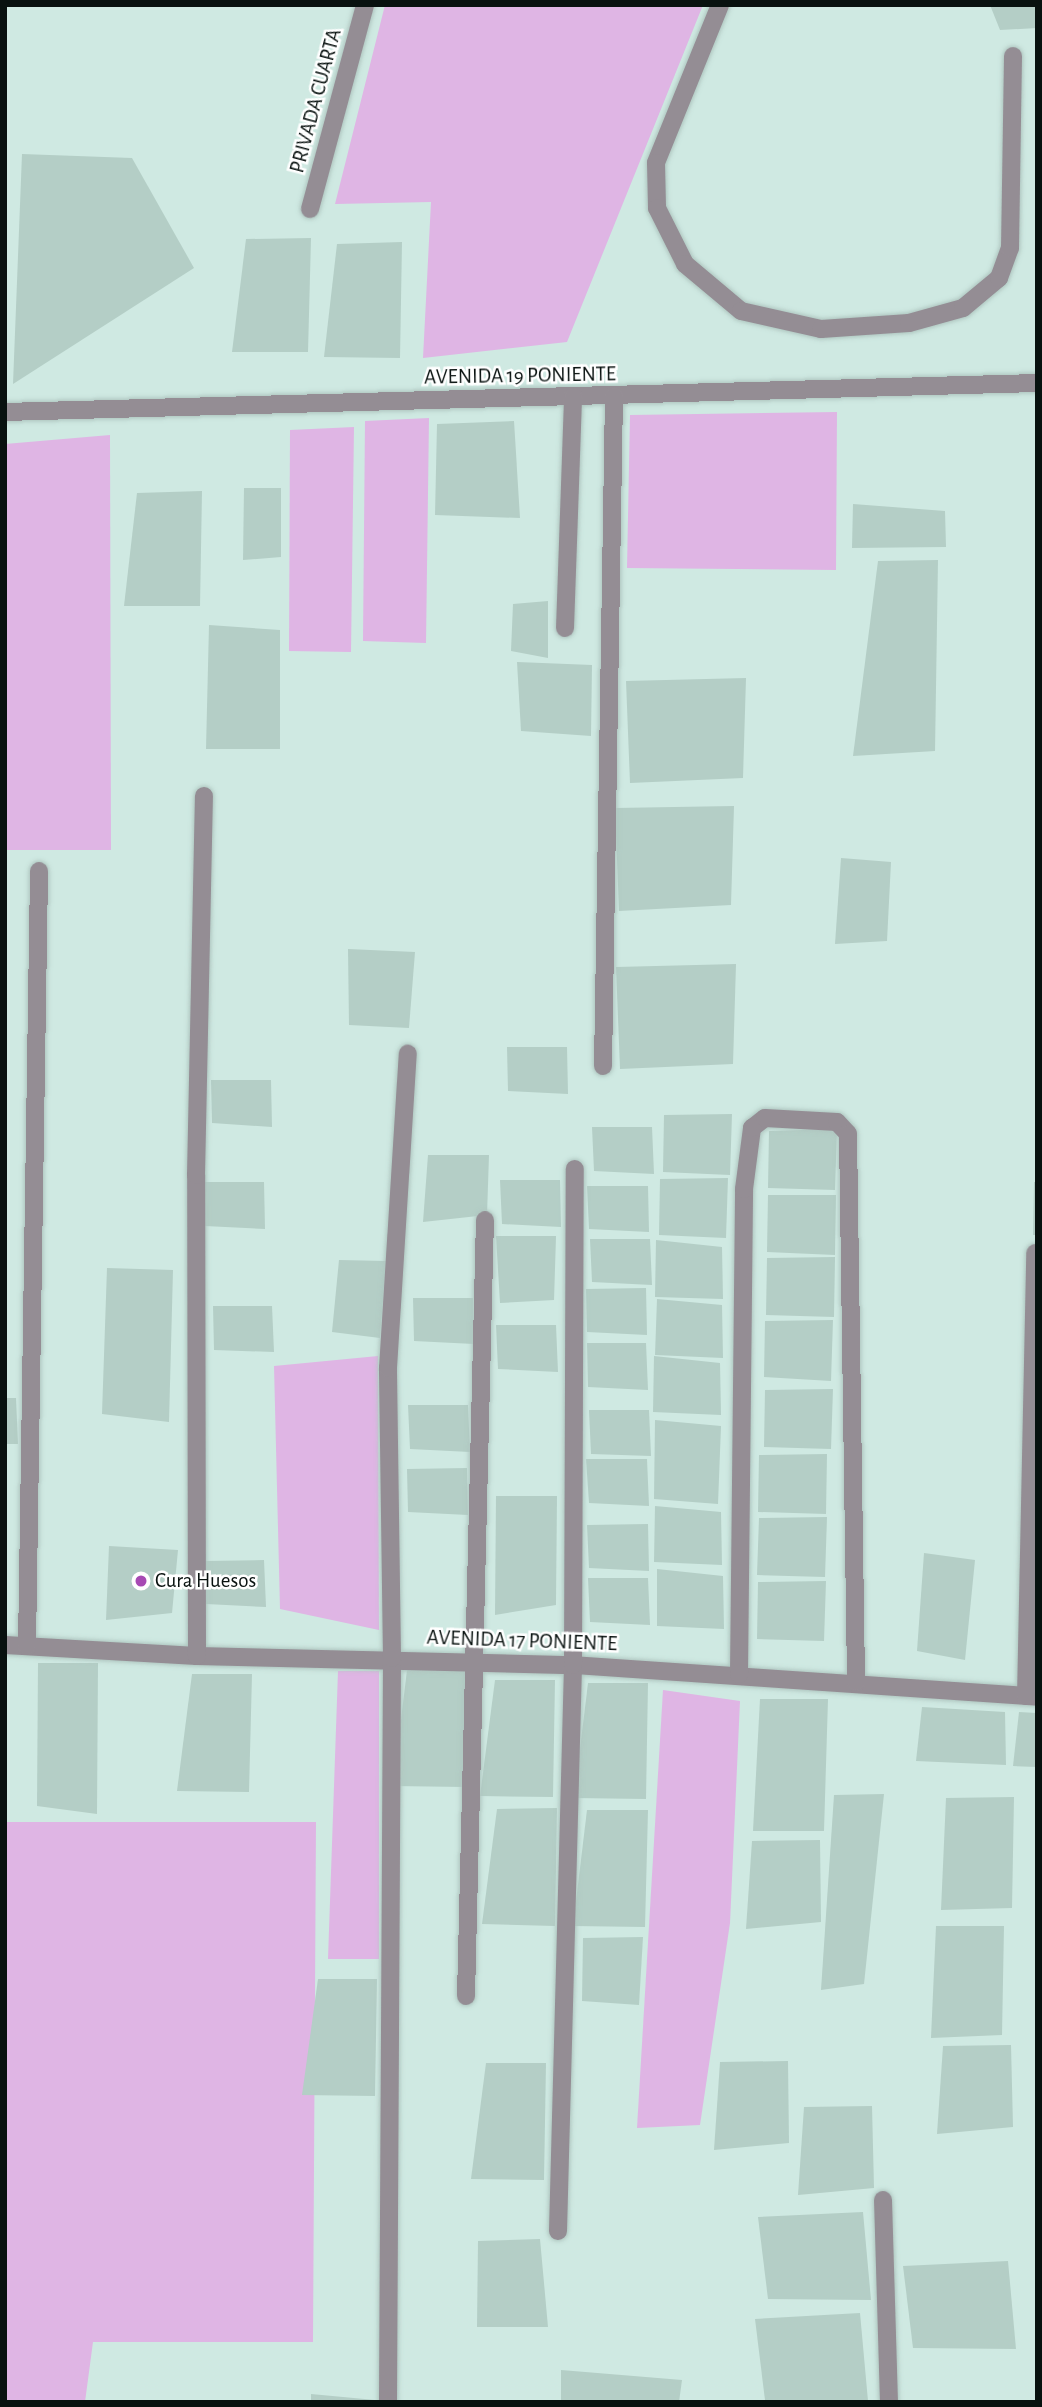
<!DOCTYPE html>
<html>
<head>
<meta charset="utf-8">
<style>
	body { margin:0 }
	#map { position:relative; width:1042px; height:2407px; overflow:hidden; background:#cfe9e2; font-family:"Alegreya Sans",sans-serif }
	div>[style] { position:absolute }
	.green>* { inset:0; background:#dfb5e4 }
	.building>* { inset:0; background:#b4cec6 }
	.roads { filter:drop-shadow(0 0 2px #afc6c0) drop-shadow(0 0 2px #afc6c0) }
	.minor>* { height:18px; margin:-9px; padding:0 9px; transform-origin:9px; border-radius:9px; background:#948d94 }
	.dots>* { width:19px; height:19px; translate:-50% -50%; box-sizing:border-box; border:4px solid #fff; border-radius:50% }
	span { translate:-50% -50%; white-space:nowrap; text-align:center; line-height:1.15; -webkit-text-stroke:5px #fff; paint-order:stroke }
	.street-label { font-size:21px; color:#08110f }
	.poi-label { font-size:21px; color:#08110f }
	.left { translate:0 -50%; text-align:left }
	.frame { position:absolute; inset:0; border:7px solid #08110f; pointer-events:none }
</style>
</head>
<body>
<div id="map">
	<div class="green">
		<i style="clip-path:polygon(385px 5px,703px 5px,567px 342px,423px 358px,431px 202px,335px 204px)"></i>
		<i style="clip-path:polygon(837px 412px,836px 570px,627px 568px,630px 415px)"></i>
		<i style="clip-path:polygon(429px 418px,426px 643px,363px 641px,365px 421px)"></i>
		<i style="clip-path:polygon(354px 427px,351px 652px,289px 651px,290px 430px)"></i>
		<i style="clip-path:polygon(110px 435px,111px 850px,5px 850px,5px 444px)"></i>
		<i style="clip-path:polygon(378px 1356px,379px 1630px,280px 1609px,274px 1366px)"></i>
		<i style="clip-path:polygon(338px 1671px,379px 1671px,379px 1959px,328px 1959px)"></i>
		<i style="clip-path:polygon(663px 1690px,740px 1701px,730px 1923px,700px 2125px,637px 2128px)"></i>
		<i style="clip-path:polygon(5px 1822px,316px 1822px,313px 2342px,93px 2342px,85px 2402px,5px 2402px)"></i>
	</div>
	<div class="building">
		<i style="clip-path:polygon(990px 5px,1037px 5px,1037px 28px,1000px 30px)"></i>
		<i style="clip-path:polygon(22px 154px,132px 158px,194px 268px,13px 384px)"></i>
		<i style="clip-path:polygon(311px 238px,308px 352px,232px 352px,246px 239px)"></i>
		<i style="clip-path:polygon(402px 242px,400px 358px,324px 357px,337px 244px)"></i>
		<i style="clip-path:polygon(514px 421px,520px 518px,435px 515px,437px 424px)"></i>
		<i style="clip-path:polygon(244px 488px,281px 488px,281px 557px,243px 560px)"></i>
		<i style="clip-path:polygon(202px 491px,200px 606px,124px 606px,137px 493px)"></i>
		<i style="clip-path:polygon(853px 504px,945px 511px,946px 547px,852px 548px)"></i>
		<i style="clip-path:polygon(938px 560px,935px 751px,853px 756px,878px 561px)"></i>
		<i style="clip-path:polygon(548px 601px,548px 658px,511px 651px,513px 604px)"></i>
		<i style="clip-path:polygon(209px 625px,280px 630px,280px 749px,206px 749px)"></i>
		<i style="clip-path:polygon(517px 662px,592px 665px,591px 736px,521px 731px)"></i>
		<i style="clip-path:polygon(746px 678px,743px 778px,630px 783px,626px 681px)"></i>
		<i style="clip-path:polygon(734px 806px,731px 905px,619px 911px,615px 808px)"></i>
		<i style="clip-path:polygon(841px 858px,891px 862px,887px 941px,835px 944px)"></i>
		<i style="clip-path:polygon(348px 949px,415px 952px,409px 1028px,349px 1025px)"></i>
		<i style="clip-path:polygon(736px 964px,733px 1064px,620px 1069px,616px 967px)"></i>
		<i style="clip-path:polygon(507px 1047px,567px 1047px,568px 1094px,508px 1091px)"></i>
		<i style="clip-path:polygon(211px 1080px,271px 1080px,272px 1127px,212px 1123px)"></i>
		<i style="clip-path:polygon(732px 1114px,730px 1175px,663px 1172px,664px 1115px)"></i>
		<i style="clip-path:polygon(592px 1127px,652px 1127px,654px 1174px,594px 1171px)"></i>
		<i style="clip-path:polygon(837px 1129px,835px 1190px,768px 1188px,769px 1131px)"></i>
		<i style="clip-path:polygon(428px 1155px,489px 1155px,487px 1215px,423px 1222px)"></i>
		<i style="clip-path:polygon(728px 1178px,726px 1238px,659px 1235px,660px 1179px)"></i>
		<i style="clip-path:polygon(500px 1180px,560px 1180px,561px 1227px,502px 1224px)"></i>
		<i style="clip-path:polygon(203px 1182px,264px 1182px,265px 1229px,205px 1226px)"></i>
		<i style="clip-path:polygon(1034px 1182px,1037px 1182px,1037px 1235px,1033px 1235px)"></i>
		<i style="clip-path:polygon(587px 1186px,648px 1186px,649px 1232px,589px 1229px)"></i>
		<i style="clip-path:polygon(768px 1195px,836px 1195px,835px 1255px,767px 1252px)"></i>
		<i style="clip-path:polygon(496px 1236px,556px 1236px,554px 1300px,500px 1303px)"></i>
		<i style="clip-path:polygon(590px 1239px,650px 1239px,652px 1285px,592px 1282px)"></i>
		<i style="clip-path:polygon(656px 1240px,722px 1247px,723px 1299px,655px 1297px)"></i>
		<i style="clip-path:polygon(835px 1257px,834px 1317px,766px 1315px,767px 1258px)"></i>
		<i style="clip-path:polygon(339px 1260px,386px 1261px,380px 1338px,332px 1332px)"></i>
		<i style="clip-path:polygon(107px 1268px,173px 1270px,169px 1422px,102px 1414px)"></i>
		<i style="clip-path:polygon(646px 1288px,647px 1335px,587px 1332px,586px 1289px)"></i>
		<i style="clip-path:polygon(413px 1298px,473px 1298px,474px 1344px,414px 1341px)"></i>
		<i style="clip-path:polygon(657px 1299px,722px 1305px,723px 1358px,655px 1355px)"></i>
		<i style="clip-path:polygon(213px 1306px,272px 1306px,274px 1352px,214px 1350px)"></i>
		<i style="clip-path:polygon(833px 1320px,831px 1381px,764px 1377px,765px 1321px)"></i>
		<i style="clip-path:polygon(496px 1325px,556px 1325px,558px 1372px,498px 1369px)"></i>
		<i style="clip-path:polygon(587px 1343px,646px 1343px,648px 1390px,588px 1387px)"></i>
		<i style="clip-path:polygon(654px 1356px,720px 1363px,721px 1415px,653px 1412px)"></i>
		<i style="clip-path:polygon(833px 1389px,831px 1449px,764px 1447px,765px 1390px)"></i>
		<i style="clip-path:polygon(5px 1398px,16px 1398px,18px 1444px,5px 1444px)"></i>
		<i style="clip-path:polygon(408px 1405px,468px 1405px,470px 1452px,410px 1449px)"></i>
		<i style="clip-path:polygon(589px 1410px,649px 1410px,651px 1456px,591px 1454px)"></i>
		<i style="clip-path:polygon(655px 1420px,721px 1426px,718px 1504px,654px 1499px)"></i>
		<i style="clip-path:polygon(827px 1454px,826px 1514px,758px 1512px,759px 1455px)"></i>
		<i style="clip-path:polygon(586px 1459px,647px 1459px,649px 1506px,589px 1503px)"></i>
		<i style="clip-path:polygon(467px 1468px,468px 1515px,408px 1512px,407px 1469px)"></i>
		<i style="clip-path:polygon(496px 1496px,557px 1496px,556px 1605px,495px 1615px)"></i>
		<i style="clip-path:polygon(655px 1506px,721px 1512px,722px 1565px,654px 1562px)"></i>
		<i style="clip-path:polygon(827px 1517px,825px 1577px,757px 1575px,759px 1518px)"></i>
		<i style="clip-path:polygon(648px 1524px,649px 1571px,589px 1568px,587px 1525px)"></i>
		<i style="clip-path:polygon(109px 1546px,178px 1550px,172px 1613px,106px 1620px)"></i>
		<i style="clip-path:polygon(924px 1553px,975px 1560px,965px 1660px,917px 1651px)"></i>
		<i style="clip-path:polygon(264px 1560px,266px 1607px,206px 1604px,204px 1561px)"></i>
		<i style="clip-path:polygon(657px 1569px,723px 1576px,724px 1629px,657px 1626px)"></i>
		<i style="clip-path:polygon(588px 1578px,648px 1578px,650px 1625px,590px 1622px)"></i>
		<i style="clip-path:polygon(826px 1581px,824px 1641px,757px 1639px,758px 1582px)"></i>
		<i style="clip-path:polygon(38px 1663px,98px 1663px,97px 1814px,37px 1806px)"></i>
		<i style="clip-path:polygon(407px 1670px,468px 1670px,465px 1787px,393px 1786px)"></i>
		<i style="clip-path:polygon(192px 1674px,252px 1674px,249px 1792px,177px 1791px)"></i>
		<i style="clip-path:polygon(495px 1680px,555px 1680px,553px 1797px,480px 1796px)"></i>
		<i style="clip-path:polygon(588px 1683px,648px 1683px,646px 1799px,574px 1798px)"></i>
		<i style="clip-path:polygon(760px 1699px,828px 1699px,824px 1831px,753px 1831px)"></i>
		<i style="clip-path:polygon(922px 1707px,1005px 1712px,1006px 1765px,916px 1761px)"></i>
		<i style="clip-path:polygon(1019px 1712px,1037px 1713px,1037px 1767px,1013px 1766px)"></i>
		<i style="clip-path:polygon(884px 1794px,864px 1984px,821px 1990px,834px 1795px)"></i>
		<i style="clip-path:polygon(1014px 1797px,1012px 1908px,941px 1910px,946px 1798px)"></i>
		<i style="clip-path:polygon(557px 1808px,555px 1926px,482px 1924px,497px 1809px)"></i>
		<i style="clip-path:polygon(587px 1810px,648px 1810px,645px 1927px,573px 1926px)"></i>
		<i style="clip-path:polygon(820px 1840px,821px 1922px,746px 1929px,752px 1841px)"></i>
		<i style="clip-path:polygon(936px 1926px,1004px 1926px,1002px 2035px,931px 2038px)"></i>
		<i style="clip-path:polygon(643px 1937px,639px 2005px,582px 2001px,583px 1938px)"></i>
		<i style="clip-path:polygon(318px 1979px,377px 1979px,375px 2096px,302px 2095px)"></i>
		<i style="clip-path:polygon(1011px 2045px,1013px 2127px,937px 2134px,943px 2046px)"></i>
		<i style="clip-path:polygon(788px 2061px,789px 2143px,714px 2150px,720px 2062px)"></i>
		<i style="clip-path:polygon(486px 2063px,546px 2063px,544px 2180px,471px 2179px)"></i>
		<i style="clip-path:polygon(872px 2106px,874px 2188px,798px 2195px,804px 2107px)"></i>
		<i style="clip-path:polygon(863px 2212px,871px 2300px,768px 2299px,758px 2217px)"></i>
		<i style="clip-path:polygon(540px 2239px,548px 2327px,477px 2327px,478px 2241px)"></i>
		<i style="clip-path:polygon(1008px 2261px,1016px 2349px,913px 2348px,903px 2266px)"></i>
		<i style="clip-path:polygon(860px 2313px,868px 2401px,765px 2400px,755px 2319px)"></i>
		<i style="clip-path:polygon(561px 2370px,682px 2380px,679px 2402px,561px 2402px)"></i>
		<i style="clip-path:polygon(311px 2394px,375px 2400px,375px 2402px,311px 2402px)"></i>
	</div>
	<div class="roads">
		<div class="minor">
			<i style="left:720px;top:5px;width:170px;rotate:112.1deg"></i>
			<i style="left:656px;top:163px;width:45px;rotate:88.7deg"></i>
			<i style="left:657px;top:208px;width:63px;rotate:63.4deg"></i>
			<i style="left:685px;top:264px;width:73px;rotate:40deg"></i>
			<i style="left:741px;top:311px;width:82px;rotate:12.7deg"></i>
			<i style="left:821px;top:329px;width:88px;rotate:-3.9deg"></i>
			<i style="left:909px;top:323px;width:56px;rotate:-15.5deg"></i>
			<i style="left:963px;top:308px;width:47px;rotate:-39.8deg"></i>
			<i style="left:999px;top:278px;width:32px;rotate:-70deg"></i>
			<i style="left:1010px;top:248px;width:192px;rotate:-89.1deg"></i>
			<i style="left:310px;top:209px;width:211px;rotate:-74.9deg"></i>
			<i style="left:5px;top:412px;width:1032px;rotate:-1.61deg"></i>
			<i style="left:565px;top:628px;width:231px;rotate:-88deg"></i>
			<i style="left:603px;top:1066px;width:670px;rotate:-89.06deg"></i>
			<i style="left:5px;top:1645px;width:192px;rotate:3.3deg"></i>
			<i style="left:197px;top:1656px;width:376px;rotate:1.4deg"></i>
			<i style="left:573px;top:1665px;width:465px;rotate:3.9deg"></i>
			<i style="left:27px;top:1646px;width:775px;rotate:-89.11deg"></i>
			<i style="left:197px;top:1656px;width:481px;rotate:-90.1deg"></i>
			<i style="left:196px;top:1175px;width:379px;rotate:-88.8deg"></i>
			<i style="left:739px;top:1674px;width:485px;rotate:-89.4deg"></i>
			<i style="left:744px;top:1189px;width:62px;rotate:-82.5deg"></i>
			<i style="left:752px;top:1128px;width:16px;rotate:-38deg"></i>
			<i style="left:765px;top:1118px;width:72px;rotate:3.2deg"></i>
			<i style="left:837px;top:1122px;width:16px;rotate:47deg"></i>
			<i style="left:848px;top:1134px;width:548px;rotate:89.16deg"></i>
			<i style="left:1026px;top:1696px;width:443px;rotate:-88.8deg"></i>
			<i style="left:466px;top:1996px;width:776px;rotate:-88.6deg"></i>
			<i style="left:883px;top:2200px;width:202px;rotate:88.3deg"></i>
			<i style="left:558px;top:2231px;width:566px;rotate:-88.48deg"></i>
			<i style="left:573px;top:1665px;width:496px;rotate:-89.8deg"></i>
			<i style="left:388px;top:2402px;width:744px;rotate:-89.69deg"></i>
			<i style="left:392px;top:1658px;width:290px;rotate:-90.8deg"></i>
			<i style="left:388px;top:1368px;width:315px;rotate:-86.4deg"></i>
		</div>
	</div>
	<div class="dots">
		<i style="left:141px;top:1581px;background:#a74ab4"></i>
	</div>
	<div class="street-label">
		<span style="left:316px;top:101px;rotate:-75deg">PRIVADA CUARTA</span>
		<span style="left:520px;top:376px;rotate:-1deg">AVENIDA 19 PONIENTE</span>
		<span style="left:522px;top:1641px;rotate:2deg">AVENIDA 17 PONIENTE</span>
	</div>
	<div class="poi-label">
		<span class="left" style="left:155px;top:1581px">Cura Huesos</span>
	</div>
	<div class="frame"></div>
</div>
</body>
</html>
